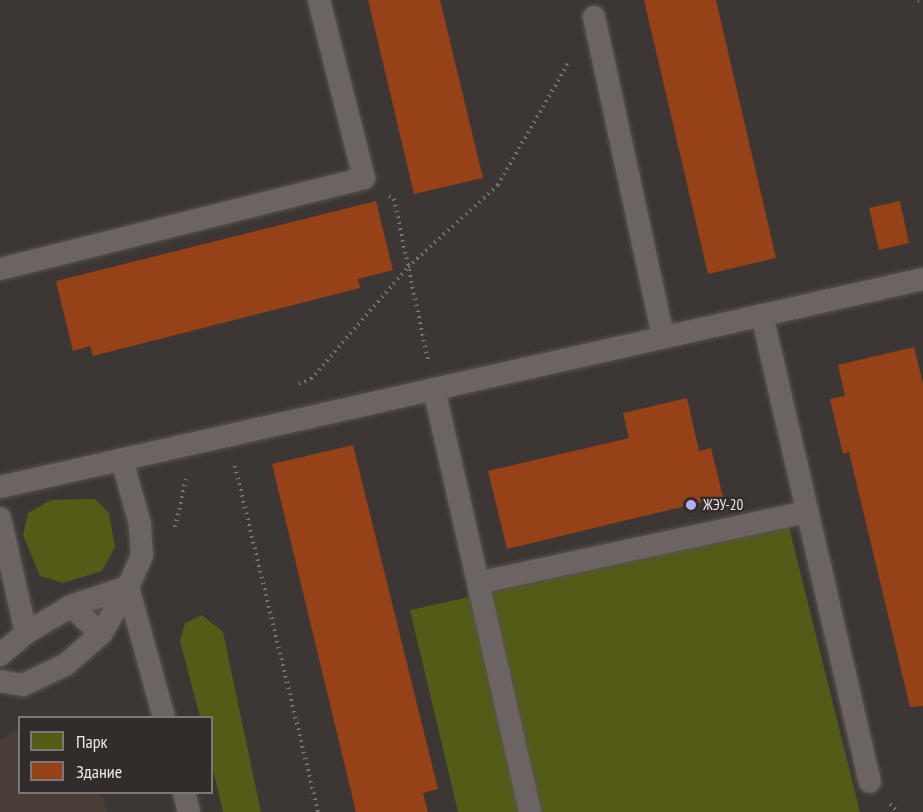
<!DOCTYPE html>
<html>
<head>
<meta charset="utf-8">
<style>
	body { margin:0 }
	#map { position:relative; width:923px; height:812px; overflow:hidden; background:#3c3634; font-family:"PT Sans Narrow",sans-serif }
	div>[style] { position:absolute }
	.built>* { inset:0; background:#493d38 }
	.green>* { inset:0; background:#545b16 }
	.building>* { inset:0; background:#964118 }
	.path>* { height:4px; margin-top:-2px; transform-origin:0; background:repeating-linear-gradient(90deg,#7c7674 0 1.5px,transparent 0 6px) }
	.roads { filter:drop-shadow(0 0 2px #585351) drop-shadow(0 0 2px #585351) }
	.service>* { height:22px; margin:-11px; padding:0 11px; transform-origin:11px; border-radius:11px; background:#6b6462 }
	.dots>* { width:16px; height:16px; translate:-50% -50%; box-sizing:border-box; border:3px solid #322c2a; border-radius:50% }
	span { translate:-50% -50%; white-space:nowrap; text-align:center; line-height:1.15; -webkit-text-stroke:4.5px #322c2a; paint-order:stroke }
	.poi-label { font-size:15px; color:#ede9e7 }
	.left { translate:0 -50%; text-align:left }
	.legend { position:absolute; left:18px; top:716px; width:195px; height:78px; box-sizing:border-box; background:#322c2a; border:2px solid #7d7876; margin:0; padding:8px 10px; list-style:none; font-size:18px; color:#ede9e7 }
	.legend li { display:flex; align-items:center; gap:12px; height:30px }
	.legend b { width:30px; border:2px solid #7d7876 }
</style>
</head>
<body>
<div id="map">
	<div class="built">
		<i style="clip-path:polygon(19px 728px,20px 792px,102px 793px,107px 812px,0 812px,0 740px)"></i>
	</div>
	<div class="green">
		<i style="clip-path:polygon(95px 499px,109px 513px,115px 547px,102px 571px,63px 583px,40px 576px,23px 535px,28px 513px,51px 500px)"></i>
		<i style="clip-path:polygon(789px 527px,860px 812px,458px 812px,410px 610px)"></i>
		<i style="clip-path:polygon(202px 615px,223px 632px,261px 812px,223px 812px,212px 765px,212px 718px,200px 717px,180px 641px,185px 623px)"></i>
	</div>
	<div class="building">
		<i style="clip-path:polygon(368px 0,440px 0,483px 178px,414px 194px)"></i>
		<i style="clip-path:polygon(644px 0,716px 0,776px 258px,708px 274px)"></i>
		<i style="clip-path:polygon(376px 201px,393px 270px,358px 279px,360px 288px,93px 356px,90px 346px,73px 351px,56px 281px)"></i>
		<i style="clip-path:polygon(900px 201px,909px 243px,879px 250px,869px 208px)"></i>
		<i style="clip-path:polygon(914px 347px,923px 384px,923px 706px,910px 707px,849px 452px,843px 454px,830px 399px,845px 396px,838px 365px)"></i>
		<i style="clip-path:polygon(687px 398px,699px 451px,711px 448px,723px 497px,507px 549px,488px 471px,629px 438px,623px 413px)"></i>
		<i style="clip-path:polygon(353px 445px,438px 789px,423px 793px,428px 812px,356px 812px,272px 464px)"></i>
	</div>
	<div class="path">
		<i style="left:918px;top:0;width:5px;rotate:22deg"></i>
		<i style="left:389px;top:196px;width:6px;rotate:31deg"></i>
		<i style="left:394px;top:199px;width:165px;rotate:78.1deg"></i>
		<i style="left:299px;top:384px;width:13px;rotate:-23deg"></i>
		<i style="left:311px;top:379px;width:148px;rotate:-49.1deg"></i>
		<i style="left:408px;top:267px;width:122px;rotate:-42.3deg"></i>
		<i style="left:498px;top:185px;width:144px;rotate:-60.1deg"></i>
		<i style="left:235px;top:466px;width:356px;rotate:76.5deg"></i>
		<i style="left:175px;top:527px;width:49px;rotate:-77.1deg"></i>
		<i style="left:890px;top:804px;width:11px;rotate:45deg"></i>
	</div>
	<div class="roads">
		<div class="service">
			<i style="left:594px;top:17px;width:327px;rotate:77.8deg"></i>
			<i style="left:0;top:269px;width:375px;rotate:-14deg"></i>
			<i style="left:364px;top:178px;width:184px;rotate:-104.2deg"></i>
			<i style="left:762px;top:315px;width:479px;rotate:77deg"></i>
			<i style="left:434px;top:389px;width:434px;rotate:77.2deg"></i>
			<i style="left:0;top:487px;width:946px;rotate:-12.7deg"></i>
			<i style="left:0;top:518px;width:118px;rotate:77.3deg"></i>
			<i style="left:478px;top:583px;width:337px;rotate:-12.2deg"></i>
			<i style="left:128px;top:587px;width:136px;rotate:74.6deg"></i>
			<i style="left:71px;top:606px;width:41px;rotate:43deg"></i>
			<i style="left:0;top:655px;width:34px;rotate:-40deg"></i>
			<i style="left:26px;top:633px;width:52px;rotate:-31deg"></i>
			<i style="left:71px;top:606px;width:60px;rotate:-18.4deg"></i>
			<i style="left:128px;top:587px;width:35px;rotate:-66deg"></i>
			<i style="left:142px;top:555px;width:31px;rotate:-94deg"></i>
			<i style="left:140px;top:524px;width:66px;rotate:-105.7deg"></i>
			<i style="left:0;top:681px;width:23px;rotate:10deg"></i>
			<i style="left:23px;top:685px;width:47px;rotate:-25.5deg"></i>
			<i style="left:65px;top:665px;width:48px;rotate:-40.7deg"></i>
			<i style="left:101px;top:634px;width:54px;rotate:-60.1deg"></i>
			<i style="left:184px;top:792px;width:21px;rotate:76deg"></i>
		</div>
	</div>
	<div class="dots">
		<i style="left:691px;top:505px;background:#afaefa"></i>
	</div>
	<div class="poi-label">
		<span class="left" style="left:703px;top:505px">ЖЭУ-20</span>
	</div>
	<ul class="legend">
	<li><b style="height:16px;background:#545b16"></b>Парк</li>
	<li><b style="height:16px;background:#964118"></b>Здание</li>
	</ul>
</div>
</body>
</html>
